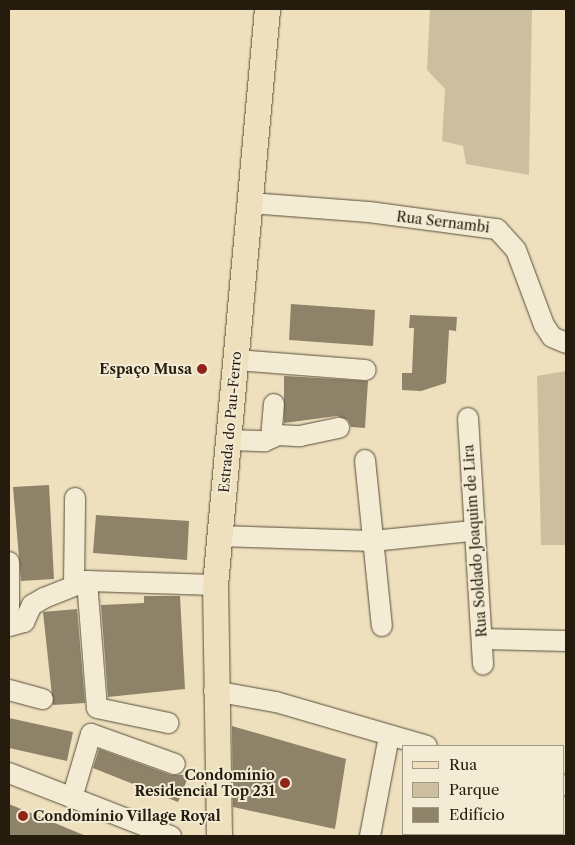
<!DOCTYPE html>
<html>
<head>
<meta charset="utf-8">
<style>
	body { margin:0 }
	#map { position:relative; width:575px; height:845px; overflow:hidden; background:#eee0bd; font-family:"Libre Caslon Text",serif }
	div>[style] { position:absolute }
	.green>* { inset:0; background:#ccbf9f }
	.building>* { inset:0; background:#8e8269 }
	.roads { filter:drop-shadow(0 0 1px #584d3a) drop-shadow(0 0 1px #584d3a) }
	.minor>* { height:20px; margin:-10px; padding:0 10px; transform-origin:10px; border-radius:10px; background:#f4ebd4 }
	.major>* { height:25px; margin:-12.5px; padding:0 12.5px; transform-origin:12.5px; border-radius:12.5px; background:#eee0bd }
	.dots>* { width:14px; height:14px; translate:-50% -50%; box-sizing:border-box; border:2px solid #f4ebd4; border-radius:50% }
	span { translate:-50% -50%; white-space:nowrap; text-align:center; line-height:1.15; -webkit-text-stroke:4px #f4ebd4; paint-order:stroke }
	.street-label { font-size:14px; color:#261c0e }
	.poi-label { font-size:14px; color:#261c0e; font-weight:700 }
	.right { translate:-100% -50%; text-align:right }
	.left { translate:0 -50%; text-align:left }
	.frame { position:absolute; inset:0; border:10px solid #261c0e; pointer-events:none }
	.legend { position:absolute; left:402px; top:745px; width:162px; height:90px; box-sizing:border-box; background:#f4ebd4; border:1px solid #a29885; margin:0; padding:6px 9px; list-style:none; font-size:15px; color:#261c0e }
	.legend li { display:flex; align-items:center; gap:10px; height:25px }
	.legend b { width:25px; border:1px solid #a29885 }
</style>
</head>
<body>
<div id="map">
	<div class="green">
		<i style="clip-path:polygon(430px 9px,532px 9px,529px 175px,466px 164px,463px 146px,442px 141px,445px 89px,427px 70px)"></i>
		<i style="clip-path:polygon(566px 371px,566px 545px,541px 545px,537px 376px)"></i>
	</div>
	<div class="building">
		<i style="clip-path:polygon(291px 304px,375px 310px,373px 346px,289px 340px)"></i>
		<i style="clip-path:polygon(410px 315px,457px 317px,456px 331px,449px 330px,446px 383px,421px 391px,402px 390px,402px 373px,412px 373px,414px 328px,409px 328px)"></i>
		<i style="clip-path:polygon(284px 376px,368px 381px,365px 428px,351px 427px,348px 420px,337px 416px,284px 423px)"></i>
		<i style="clip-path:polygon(49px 485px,54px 579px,21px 581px,13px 487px)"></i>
		<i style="clip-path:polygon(96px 515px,189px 521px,187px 560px,93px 553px)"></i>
		<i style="clip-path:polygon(144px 596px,180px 596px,185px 689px,108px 697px,101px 605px,144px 603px)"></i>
		<i style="clip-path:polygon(77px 609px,85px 703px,53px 705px,43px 612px)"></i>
		<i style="clip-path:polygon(9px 718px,73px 732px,67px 761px,9px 748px)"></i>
		<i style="clip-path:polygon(232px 726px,346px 759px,335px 829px,233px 807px)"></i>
		<i style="clip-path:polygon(99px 749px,171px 775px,189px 775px,178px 802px,93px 768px)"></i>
		<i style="clip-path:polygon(9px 804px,86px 836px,9px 836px)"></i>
	</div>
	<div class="roads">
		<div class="minor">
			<i style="left:250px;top:203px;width:119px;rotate:4.3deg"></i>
			<i style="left:369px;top:212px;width:129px;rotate:7.6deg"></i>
			<i style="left:497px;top:229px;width:28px;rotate:48deg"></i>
			<i style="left:516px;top:250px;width:80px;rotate:69.5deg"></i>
			<i style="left:544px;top:325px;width:14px;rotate:56deg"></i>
			<i style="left:552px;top:337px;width:15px;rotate:23deg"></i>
			<i style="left:236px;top:360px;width:130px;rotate:4.4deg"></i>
			<i style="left:468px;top:418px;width:247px;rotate:86.5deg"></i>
			<i style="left:271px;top:438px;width:34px;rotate:-85deg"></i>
			<i style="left:229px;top:440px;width:36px;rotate:2deg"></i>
			<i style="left:265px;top:441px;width:14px;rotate:-25deg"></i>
			<i style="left:278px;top:435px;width:22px;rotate:3deg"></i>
			<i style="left:300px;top:436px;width:40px;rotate:-12deg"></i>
			<i style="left:365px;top:460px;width:167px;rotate:84.2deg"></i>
			<i style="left:219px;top:536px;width:154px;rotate:1.9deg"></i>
			<i style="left:373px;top:541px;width:100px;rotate:-5.8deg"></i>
			<i style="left:9px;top:562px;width:46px;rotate:90deg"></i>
			<i style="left:87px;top:581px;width:127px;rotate:85.5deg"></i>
			<i style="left:97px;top:708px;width:73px;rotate:11.9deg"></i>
			<i style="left:74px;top:585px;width:87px;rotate:-89.3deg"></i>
			<i style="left:9px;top:626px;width:16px;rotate:-15deg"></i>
			<i style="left:24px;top:622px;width:19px;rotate:-65deg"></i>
			<i style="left:32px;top:605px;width:14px;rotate:-30deg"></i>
			<i style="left:44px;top:598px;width:46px;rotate:-21.6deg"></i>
			<i style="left:87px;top:581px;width:128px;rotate:1.8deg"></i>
			<i style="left:482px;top:639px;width:84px;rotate:1.4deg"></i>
			<i style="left:9px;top:690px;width:35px;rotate:15deg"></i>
			<i style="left:214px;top:691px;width:63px;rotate:10.1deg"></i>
			<i style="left:276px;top:702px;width:157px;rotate:16.2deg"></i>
			<i style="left:9px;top:773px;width:174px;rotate:21.3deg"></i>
			<i style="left:564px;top:785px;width:2px;rotate:27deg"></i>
			<i style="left:72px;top:798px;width:67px;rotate:-73.5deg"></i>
			<i style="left:91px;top:734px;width:89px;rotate:19.7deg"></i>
			<i style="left:370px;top:836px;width:102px;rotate:-79.2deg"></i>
		</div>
		<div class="major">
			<i style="left:219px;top:836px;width:251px;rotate:-90.9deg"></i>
			<i style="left:215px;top:585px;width:578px;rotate:-84.84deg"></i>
		</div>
	</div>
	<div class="dots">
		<i style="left:202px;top:369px;background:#8f2418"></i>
		<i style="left:285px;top:783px;background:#8f2418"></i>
		<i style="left:23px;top:816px;background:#8f2418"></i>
	</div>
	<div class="street-label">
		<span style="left:443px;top:222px;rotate:7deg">Rua Sernambi</span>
		<span style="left:230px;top:422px;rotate:-85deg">Estrada do Pau-Ferro</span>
		<span style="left:475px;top:541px;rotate:-94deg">Rua Soldado Joaquim de Lira</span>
	</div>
	<div class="poi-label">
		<span class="right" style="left:192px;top:369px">Espaço Musa</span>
		<span class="right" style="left:275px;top:783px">Condomínio<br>Residencial Top 231</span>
		<span class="left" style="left:33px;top:816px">Condomínio Village Royal</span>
	</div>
	<div class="frame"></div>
	<ul class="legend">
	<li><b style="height:6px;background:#eee0bd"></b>Rua</li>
	<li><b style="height:14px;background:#ccbf9f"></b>Parque</li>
	<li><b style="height:14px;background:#8e8269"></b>Edifício</li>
	</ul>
</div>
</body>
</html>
